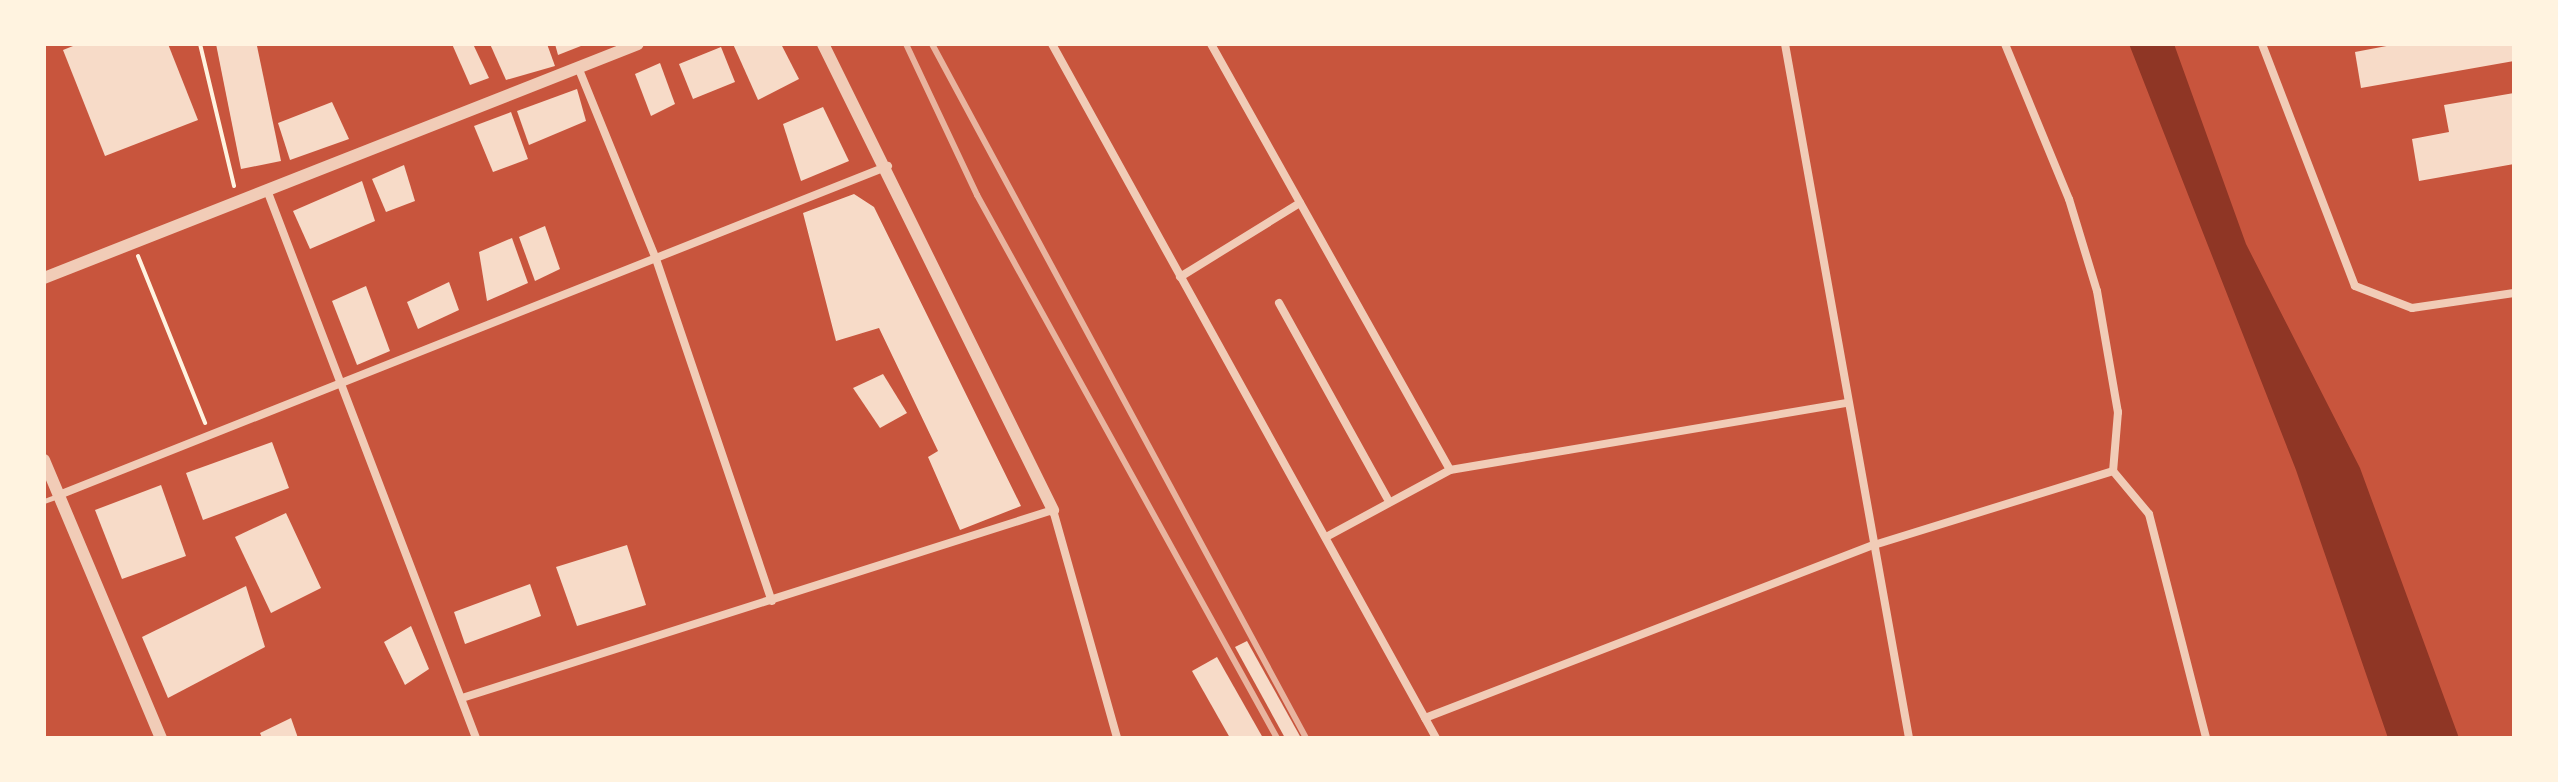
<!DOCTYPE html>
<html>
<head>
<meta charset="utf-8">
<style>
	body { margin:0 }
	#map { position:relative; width:2558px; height:782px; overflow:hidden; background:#c8553d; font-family:Ubuntu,sans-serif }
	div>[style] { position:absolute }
	.water>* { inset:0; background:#8f3625 }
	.building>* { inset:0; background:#f7dbc8 }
	.path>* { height:4px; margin:-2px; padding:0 2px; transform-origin:2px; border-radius:2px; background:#fff3e0 }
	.service>* { height:5px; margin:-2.5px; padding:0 2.5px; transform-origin:2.5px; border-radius:2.5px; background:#f1ccb7 }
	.minor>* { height:8px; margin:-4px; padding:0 4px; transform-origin:4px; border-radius:4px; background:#f1ccb7 }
	.tertiary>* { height:12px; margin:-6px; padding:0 6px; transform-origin:6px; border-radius:6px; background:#f1ccb7 }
	.rail>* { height:6px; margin:-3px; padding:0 3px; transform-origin:3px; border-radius:3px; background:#e9b49f }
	span { translate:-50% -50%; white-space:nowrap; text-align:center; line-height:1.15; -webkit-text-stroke:7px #fff3e0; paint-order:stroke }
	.frame { position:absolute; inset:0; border:46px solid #fff3e0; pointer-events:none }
</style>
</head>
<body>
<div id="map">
	<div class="water">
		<i style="clip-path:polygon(2129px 44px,2174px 44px,2246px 244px,2360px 468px,2459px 738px,2388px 738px,2296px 470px)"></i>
	</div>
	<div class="building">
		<i style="clip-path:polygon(78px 44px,168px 44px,198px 120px,105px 156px,63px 50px)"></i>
		<i style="clip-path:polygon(216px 44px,257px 46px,281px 161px,241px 169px)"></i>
		<i style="clip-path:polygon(452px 44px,473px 44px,489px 78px,470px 85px)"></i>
		<i style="clip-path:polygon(490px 44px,547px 44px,555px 66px,506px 80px)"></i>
		<i style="clip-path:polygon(555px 44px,586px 44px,558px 55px)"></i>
		<i style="clip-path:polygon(733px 44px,781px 44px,799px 79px,758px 100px)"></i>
		<i style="clip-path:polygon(2397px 44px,2514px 44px,2514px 61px,2361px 88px,2355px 52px)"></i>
		<i style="clip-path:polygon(721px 47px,735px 82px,693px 99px,679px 64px)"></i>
		<i style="clip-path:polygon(660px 63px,675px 104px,651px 116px,635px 74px)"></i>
		<i style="clip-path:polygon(577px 89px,586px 121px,529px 145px,517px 111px)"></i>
		<i style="clip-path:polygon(2514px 93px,2514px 164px,2419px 181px,2412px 139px,2449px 132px,2444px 105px)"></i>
		<i style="clip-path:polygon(332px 102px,349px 139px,290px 160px,278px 123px)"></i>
		<i style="clip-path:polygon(823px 107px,849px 161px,801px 181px,783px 124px)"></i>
		<i style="clip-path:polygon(511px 112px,528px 159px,493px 172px,474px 126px)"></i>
		<i style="clip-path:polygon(404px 165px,415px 201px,386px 212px,372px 179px)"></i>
		<i style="clip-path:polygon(362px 181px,375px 221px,310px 249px,293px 211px)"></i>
		<i style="clip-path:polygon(854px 194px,874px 207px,1021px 506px,960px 530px,928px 457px,938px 451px,879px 328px,836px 341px,803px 213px)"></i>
		<i style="clip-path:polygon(545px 226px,560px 269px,535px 281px,519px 237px)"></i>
		<i style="clip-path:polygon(512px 238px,528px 283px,487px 301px,479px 252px)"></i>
		<i style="clip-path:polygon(449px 282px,459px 310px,418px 329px,407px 302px)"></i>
		<i style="clip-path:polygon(366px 286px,390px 351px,357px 365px,332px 301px)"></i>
		<i style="clip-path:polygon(883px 374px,907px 413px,880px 428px,853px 388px)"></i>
		<i style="clip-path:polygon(272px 442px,289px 488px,203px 520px,186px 473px)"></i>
		<i style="clip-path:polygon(161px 485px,186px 556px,122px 579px,95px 510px)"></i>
		<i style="clip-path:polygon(286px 513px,321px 588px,271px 613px,235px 537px)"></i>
		<i style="clip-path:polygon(627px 545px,646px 605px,577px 626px,556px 567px)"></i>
		<i style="clip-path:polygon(530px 584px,541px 616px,465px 644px,454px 612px)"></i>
		<i style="clip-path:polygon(246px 586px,265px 647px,168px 698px,142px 637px)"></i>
		<i style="clip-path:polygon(411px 626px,429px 669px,405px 685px,384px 642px)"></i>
		<i style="clip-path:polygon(1247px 641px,1301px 738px,1285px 738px,1235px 647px)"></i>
		<i style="clip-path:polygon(1217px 657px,1263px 738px,1230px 738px,1192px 671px)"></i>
		<i style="clip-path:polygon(291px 718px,298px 738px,262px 738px,260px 733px)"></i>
	</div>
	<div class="path">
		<i style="left:200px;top:44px;width:146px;rotate:76.5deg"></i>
		<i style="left:138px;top:256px;width:180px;rotate:68.1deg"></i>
	</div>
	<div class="service">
		<i style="left:44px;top:501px;width:15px;rotate:-20deg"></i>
	</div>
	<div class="minor">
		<i style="left:1052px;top:44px;width:793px;rotate:61.04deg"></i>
		<i style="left:1211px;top:44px;width:488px;rotate:60.7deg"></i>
		<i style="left:1785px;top:44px;width:705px;rotate:79.87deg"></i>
		<i style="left:2005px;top:44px;width:168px;rotate:67.6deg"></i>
		<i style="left:2069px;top:199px;width:96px;rotate:73.1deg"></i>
		<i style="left:2097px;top:291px;width:123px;rotate:80.2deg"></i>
		<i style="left:2118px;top:412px;width:59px;rotate:94.8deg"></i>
		<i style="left:2113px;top:471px;width:56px;rotate:50.1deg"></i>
		<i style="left:2149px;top:514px;width:231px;rotate:75.7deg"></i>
		<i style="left:2262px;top:44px;width:259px;rotate:69deg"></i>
		<i style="left:2355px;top:286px;width:61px;rotate:21.1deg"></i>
		<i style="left:2412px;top:308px;width:103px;rotate:-8.4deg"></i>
		<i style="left:578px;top:67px;width:207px;rotate:67.9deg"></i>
		<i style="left:656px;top:259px;width:361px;rotate:71.3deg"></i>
		<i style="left:267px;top:190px;width:587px;rotate:69.12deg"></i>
		<i style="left:1180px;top:277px;width:141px;rotate:-31.7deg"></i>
		<i style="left:1279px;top:303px;width:223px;rotate:61deg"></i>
		<i style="left:59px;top:495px;width:892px;rotate:-21.65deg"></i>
		<i style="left:1328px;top:536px;width:139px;rotate:-28.4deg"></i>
		<i style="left:1450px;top:470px;width:404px;rotate:-9.6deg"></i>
		<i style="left:462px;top:698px;width:620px;rotate:-17.65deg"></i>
		<i style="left:1053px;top:510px;width:237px;rotate:74.3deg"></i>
		<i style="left:1425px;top:718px;width:481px;rotate:-21.1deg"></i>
		<i style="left:1874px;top:545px;width:250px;rotate:-17.2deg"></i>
	</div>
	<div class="tertiary">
		<i style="left:823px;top:44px;width:520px;rotate:63.73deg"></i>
		<i style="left:44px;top:278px;width:638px;rotate:-21.5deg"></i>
		<i style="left:44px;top:460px;width:302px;rotate:67.2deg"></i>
	</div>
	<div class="rail">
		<i style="left:906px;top:44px;width:167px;rotate:64.8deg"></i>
		<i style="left:977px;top:195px;width:620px;rotate:61.08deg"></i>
		<i style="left:932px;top:44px;width:788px;rotate:61.68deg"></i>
	</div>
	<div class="frame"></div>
</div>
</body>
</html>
